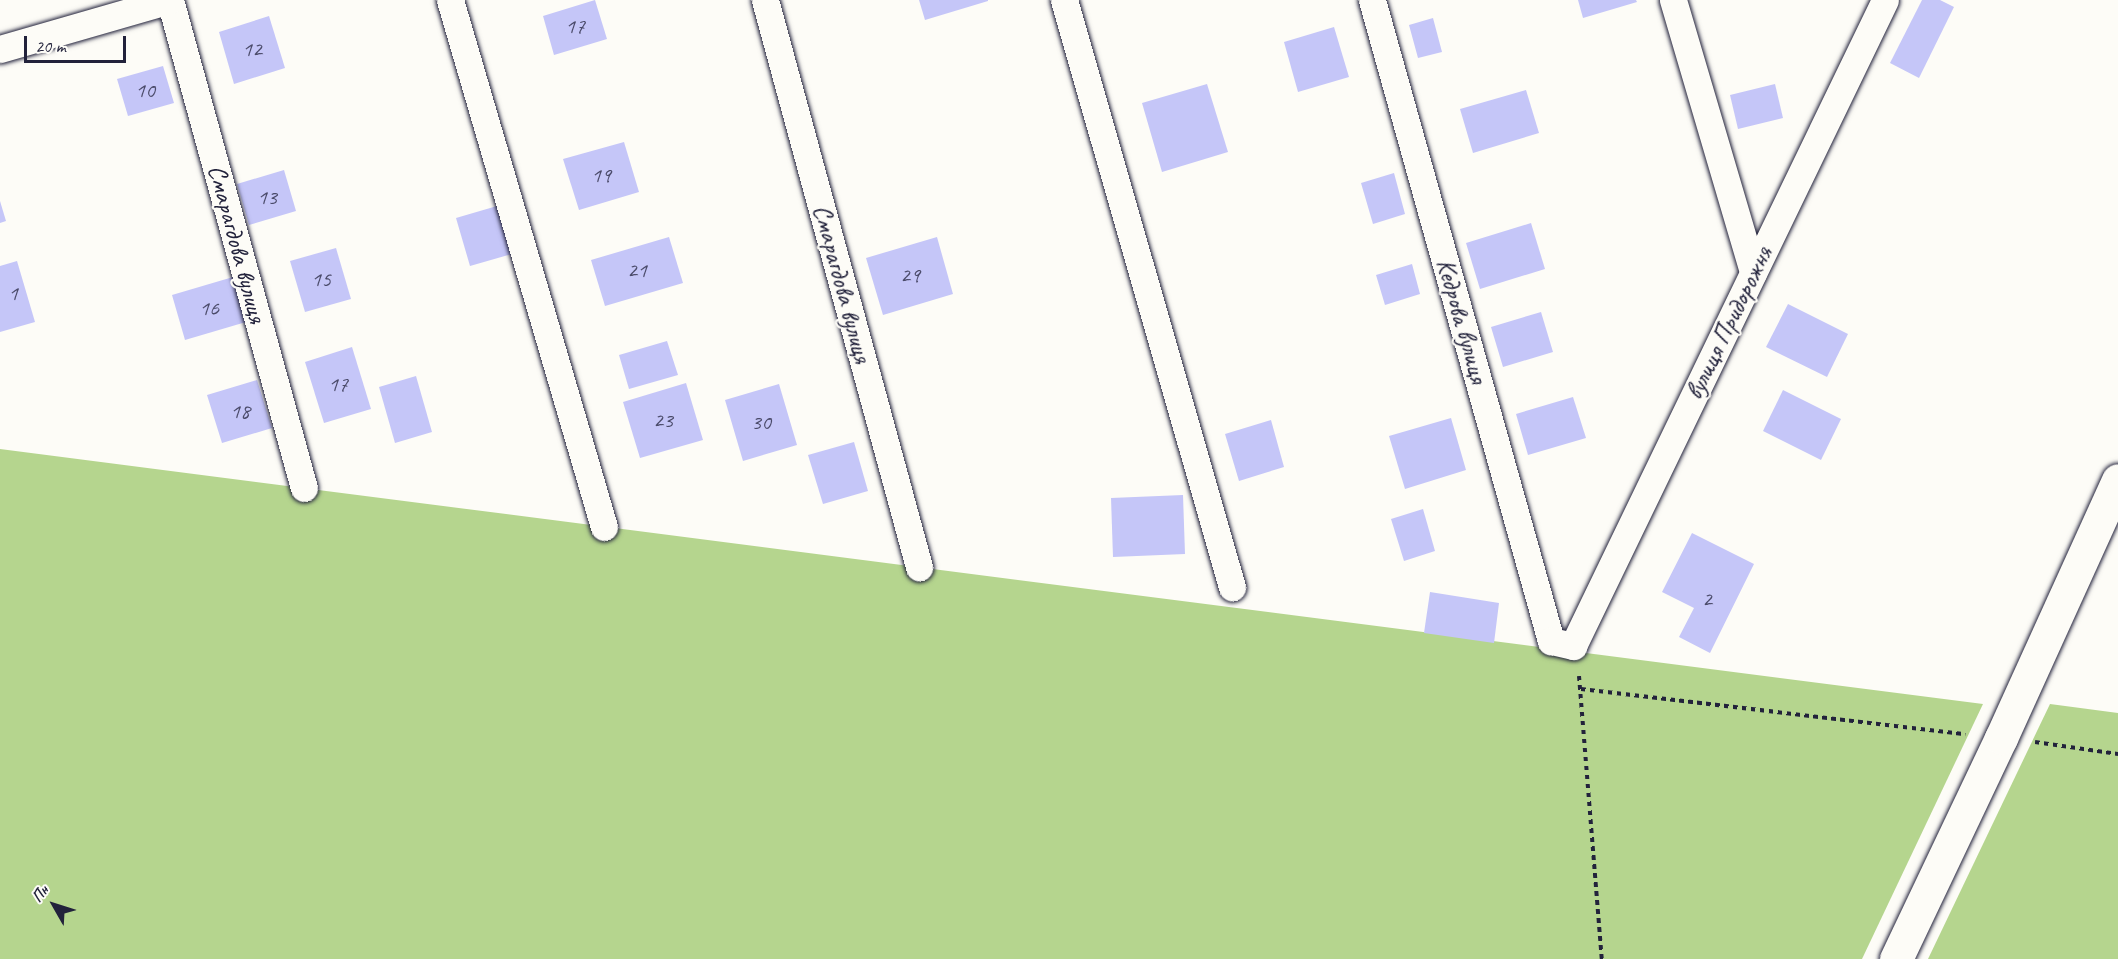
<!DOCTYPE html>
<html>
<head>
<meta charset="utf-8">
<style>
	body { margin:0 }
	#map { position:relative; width:2118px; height:959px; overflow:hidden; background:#fdfcf7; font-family:Caveat,sans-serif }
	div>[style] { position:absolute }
	.green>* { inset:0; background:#b5d58e }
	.building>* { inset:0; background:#c5c6f8 }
	.path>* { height:4px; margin-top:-2px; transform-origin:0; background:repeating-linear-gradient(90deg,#22223b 0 4.5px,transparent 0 9px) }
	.roads { filter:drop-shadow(0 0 2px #22223b) drop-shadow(0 0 2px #22223b) }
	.street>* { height:27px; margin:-13.5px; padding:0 13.5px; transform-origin:13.5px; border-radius:13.5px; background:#fdfcf7 }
	.secondary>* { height:33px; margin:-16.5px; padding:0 16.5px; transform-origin:16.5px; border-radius:16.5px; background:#fdfcf7 }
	span { translate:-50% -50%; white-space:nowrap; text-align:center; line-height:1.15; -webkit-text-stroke:4.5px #fdfcf7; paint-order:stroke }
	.number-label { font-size:22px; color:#4b4b6a }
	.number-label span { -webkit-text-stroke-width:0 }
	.street-label { font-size:26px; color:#22223b }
	.north { position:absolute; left:24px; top:875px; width:60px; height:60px; -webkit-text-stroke:4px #fdfcf7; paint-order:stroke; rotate:309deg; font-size:16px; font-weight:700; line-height:24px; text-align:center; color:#22223b }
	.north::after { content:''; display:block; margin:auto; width:21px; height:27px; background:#22223b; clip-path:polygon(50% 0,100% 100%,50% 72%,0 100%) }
	.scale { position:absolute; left:24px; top:36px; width:102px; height:27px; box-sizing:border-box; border:3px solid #22223b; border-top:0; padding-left:8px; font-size:18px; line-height:21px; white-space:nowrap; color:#22223b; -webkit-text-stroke:4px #fdfcf7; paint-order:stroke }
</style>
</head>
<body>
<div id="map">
	<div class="green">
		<i style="clip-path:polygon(0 449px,1983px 704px,1862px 959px,0 959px)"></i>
		<i style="clip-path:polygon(2050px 704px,2118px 713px,2118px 959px,1928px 959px)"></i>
	</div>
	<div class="building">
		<i style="clip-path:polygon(595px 0,607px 39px,554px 55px,543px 16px)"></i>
		<i style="clip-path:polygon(919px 0,988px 0,988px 1px,925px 20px)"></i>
		<i style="clip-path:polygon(1578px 0,1636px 0,1637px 2px,1583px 18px)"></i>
		<i style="clip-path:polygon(1922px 0,1940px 0,1954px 7px,1919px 78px,1890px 63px)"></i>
		<i style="clip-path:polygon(269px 16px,285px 68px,234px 84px,219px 32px)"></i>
		<i style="clip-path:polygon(1433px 18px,1442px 52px,1418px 58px,1409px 25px)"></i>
		<i style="clip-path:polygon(1334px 27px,1349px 77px,1298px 92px,1284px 42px)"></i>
		<i style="clip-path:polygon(163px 66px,174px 103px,128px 116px,117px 79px)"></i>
		<i style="clip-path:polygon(1207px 84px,1228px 152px,1162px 172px,1142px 103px)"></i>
		<i style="clip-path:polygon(1775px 84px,1783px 118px,1738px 129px,1730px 95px)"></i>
		<i style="clip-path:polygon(1526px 90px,1539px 133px,1473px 153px,1460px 109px)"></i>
		<i style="clip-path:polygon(624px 142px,639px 192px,579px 210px,563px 159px)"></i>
		<i style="clip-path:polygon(284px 170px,296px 211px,249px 225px,237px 184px)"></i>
		<i style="clip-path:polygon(1394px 173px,1405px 214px,1373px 224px,1361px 183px)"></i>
		<i style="clip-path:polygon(0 201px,6px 221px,0 223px)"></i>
		<i style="clip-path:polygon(497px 206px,512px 254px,470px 266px,456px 218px)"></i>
		<i style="clip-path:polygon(1531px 223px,1545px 269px,1480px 289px,1466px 243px)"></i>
		<i style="clip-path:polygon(669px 237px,683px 283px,605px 306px,591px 260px)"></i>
		<i style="clip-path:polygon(937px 237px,953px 294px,883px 315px,866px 258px)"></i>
		<i style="clip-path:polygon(336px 248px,351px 299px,305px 312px,290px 261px)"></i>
		<i style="clip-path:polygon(17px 261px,35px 322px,0 332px,0 266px)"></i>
		<i style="clip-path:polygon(1412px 264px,1420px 294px,1385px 305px,1376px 275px)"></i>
		<i style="clip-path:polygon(233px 277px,246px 322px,185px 340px,172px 295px)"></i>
		<i style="clip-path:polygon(1788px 304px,1848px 334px,1827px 377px,1766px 347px)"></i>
		<i style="clip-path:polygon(1541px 312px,1553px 352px,1503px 367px,1491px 327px)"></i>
		<i style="clip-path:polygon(667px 341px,678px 375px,629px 389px,619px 355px)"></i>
		<i style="clip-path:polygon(352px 347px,371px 409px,324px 423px,305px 362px)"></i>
		<i style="clip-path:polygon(416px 376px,432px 432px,395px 443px,379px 387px)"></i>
		<i style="clip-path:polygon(257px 380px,272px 428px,222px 443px,207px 395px)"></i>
		<i style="clip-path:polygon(686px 383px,703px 440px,640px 458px,623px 402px)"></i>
		<i style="clip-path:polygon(779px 384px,797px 445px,743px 461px,725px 400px)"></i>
		<i style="clip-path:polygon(1783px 390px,1841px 419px,1821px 460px,1763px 431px)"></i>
		<i style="clip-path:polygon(1573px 397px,1586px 438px,1528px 455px,1516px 414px)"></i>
		<i style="clip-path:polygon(1451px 418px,1466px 470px,1405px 489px,1389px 436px)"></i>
		<i style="clip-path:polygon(1271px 420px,1284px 467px,1239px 481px,1225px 434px)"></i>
		<i style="clip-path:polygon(854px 442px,868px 491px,823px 504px,808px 455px)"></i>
		<i style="clip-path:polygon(1183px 495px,1185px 554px,1113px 557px,1111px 498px)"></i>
		<i style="clip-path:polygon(1423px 509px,1435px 551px,1404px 561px,1391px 519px)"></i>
		<i style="clip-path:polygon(1692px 533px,1754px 564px,1710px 653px,1679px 637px,1694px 608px,1662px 592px)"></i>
		<i style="clip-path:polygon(1430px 592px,1499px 603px,1494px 643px,1424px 633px)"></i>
	</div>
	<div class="path">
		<i style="left:1579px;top:676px;width:284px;rotate:85.4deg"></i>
		<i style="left:1581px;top:689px;width:387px;rotate:6.7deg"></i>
		<i style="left:2035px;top:742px;width:84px;rotate:8.2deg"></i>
	</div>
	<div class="roads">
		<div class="street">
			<i style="left:170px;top:0;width:506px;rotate:74.65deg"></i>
			<i style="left:450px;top:0;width:549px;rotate:73.71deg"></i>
			<i style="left:765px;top:0;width:588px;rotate:74.8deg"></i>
			<i style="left:1064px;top:0;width:611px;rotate:74.03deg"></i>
			<i style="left:1372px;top:0;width:666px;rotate:74.4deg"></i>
			<i style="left:1551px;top:641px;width:23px;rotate:13deg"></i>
			<i style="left:1573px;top:646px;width:717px;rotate:-64.22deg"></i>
			<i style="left:1673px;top:0;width:284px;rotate:73.6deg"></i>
			<i style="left:0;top:49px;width:177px;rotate:-16.1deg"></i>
		</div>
		<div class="secondary">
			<i style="left:1896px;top:959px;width:245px;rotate:-64.6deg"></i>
			<i style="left:2001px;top:738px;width:283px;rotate:-65.6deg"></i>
		</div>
	</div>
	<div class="number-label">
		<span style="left:575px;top:27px">17</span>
		<span style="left:252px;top:50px">12</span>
		<span style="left:145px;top:91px">10</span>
		<span style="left:601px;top:176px">19</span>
		<span style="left:267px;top:198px">13</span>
		<span style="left:637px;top:271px">21</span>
		<span style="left:910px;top:276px">29</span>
		<span style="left:321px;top:280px">15</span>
		<span style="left:13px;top:294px">1</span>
		<span style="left:209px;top:309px">16</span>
		<span style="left:338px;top:385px">17</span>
		<span style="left:240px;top:412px">18</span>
		<span style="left:663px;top:421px">23</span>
		<span style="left:761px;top:423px">30</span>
		<span style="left:1707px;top:600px">2</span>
	</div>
	<div class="street-label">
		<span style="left:237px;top:244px;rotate:75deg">Смарагдова вулиця</span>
		<span style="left:842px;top:284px;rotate:75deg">Смарагдова вулиця</span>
		<span style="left:1462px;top:321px;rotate:74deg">Кедрова вулиця</span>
		<span style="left:1729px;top:323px;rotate:-64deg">вулиця Придорожня</span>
	</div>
	<div class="north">Пн</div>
	<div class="scale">20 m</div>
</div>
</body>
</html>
